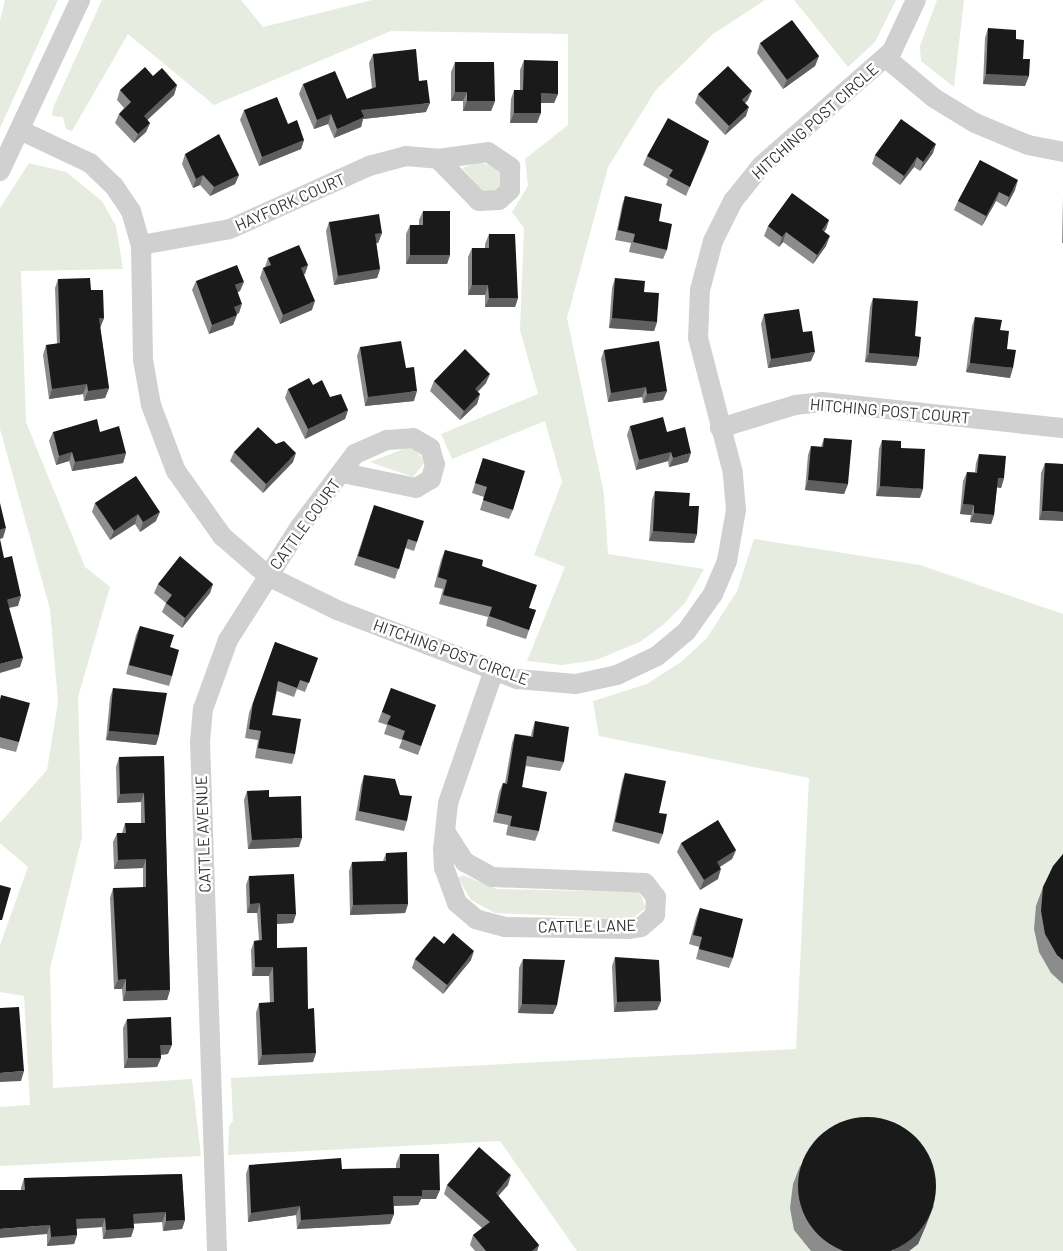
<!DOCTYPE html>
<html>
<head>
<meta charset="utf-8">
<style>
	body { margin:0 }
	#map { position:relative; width:1063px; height:1251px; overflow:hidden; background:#fff; font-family:Barlow,sans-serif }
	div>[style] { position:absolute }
	.green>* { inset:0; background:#e6ecdf }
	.minor>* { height:20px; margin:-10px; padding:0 10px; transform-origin:10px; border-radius:10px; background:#d0d0d0 }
	.wall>* { inset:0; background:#8c8c8c }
	.shaded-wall>* { inset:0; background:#5f5f5f }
	.building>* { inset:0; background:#1a1a1a }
	.round { border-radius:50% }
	span { translate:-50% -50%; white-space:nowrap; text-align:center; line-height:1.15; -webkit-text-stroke:5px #fff; paint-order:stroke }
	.street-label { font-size:16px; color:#333 }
</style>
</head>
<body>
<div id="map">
	<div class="green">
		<i style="clip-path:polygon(5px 0,58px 0,0 128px,0 21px)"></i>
		<i style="clip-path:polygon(102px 0,241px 0,263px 27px,372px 0,765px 0,713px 34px,655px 91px,608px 167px,567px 318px,604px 494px,608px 554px,704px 569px,685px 603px,663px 625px,640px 642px,596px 660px,562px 665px,527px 661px,565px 567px,534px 555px,562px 482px,545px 421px,452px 459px,441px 434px,538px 394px,520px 330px,524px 228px,512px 212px,528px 186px,525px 159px,568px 125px,568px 34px,391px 31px,214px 105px,128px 34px,72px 131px,66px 129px,63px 117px,52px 116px,53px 108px)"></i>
		<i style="clip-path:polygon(794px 0,896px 0,875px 42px,848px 67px)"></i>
		<i style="clip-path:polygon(937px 0,964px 0,954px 87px,921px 61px,920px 46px)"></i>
		<i style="clip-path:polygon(480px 162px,498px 168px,501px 174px,500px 185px,491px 193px,484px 192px,462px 168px)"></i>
		<i style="clip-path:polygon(29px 163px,66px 172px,102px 201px,116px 226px,123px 269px,21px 271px,26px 422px,85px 567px,110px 587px,78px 697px,82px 837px,50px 969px,53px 1088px,192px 1079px,201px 1156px,0 1166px,0 1107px,30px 1105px,24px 996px,0 992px,0 945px,28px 867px,0 843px,0 823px,47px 770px,58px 702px,50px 609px,0 429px,0 208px)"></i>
		<i style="clip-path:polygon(406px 448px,416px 450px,425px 462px,413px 477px,370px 462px)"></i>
		<i style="clip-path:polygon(754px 539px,920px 565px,1063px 614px,1063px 1251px,577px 1251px,500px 1141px,228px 1155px,229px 1126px,233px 1121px,231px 1078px,796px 1049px,809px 778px,599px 736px,593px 701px,647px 684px,681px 662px,707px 638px,737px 591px)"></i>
		<i style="clip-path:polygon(463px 875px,497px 889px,640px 892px,646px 908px,631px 919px,495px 913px,471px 900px,458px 878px)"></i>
	</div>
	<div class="minor">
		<i style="left:886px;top:58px;width:62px;rotate:39.8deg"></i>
		<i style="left:934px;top:98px;width:48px;rotate:31.4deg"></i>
		<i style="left:975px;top:123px;width:57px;rotate:22.5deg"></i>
		<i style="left:1028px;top:145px;width:36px;rotate:11deg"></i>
		<i style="left:22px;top:131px;width:75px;rotate:25.2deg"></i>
		<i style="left:90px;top:163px;width:33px;rotate:44deg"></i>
		<i style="left:114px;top:186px;width:30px;rotate:56deg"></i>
		<i style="left:131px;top:211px;width:35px;rotate:74deg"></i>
		<i style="left:141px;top:245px;width:115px;rotate:89deg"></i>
		<i style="left:143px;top:360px;width:46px;rotate:79.9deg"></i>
		<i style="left:151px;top:405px;width:71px;rotate:69.3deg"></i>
		<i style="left:176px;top:471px;width:80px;rotate:54.7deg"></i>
		<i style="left:222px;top:536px;width:61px;rotate:41deg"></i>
		<i style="left:268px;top:576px;width:77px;rotate:26.2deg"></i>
		<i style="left:337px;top:610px;width:193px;rotate:21deg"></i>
		<i style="left:517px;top:679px;width:59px;rotate:4.8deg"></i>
		<i style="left:576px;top:684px;width:42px;rotate:-12.4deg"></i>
		<i style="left:617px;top:675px;width:44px;rotate:-25.4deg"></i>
		<i style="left:657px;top:656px;width:38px;rotate:-40deg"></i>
		<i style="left:686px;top:632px;width:47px;rotate:-54.6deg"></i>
		<i style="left:713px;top:594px;width:36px;rotate:-67deg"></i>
		<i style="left:727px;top:561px;width:52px;rotate:-80deg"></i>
		<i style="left:736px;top:510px;width:37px;rotate:-95deg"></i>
		<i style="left:733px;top:473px;width:139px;rotate:-104.5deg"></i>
		<i style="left:698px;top:338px;width:48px;rotate:-87.6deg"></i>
		<i style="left:700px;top:290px;width:51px;rotate:-75.1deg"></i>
		<i style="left:713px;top:241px;width:45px;rotate:-63.4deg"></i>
		<i style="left:733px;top:201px;width:45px;rotate:-51.3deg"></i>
		<i style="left:761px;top:166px;width:174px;rotate:-41.3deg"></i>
		<i style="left:892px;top:51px;width:56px;rotate:-64.8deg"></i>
		<i style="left:0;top:171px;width:189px;rotate:-64.9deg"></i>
		<i style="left:141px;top:245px;width:90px;rotate:-10.2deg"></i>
		<i style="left:230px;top:229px;width:153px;rotate:-24.4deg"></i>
		<i style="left:369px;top:166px;width:38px;rotate:-15deg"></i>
		<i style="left:406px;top:156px;width:32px;rotate:5deg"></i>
		<i style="left:438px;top:159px;width:50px;rotate:-8deg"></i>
		<i style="left:488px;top:152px;width:27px;rotate:34deg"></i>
		<i style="left:510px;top:167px;width:23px;rotate:90deg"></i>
		<i style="left:510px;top:190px;width:15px;rotate:138deg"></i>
		<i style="left:499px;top:200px;width:20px;rotate:177deg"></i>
		<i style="left:479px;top:201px;width:59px;rotate:-134.3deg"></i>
		<i style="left:720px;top:428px;width:78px;rotate:-17deg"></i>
		<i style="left:795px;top:405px;width:27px;rotate:-6deg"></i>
		<i style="left:822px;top:402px;width:242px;rotate:6.2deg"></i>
		<i style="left:446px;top:833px;width:35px;rotate:57deg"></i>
		<i style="left:465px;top:862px;width:31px;rotate:29deg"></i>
		<i style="left:492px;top:877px;width:153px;rotate:2.2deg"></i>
		<i style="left:645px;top:883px;width:18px;rotate:52deg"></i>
		<i style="left:656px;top:897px;width:18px;rotate:93deg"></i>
		<i style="left:655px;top:915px;width:18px;rotate:139deg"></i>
		<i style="left:641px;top:927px;width:13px;rotate:171deg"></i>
		<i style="left:628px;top:929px;width:123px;rotate:-179.1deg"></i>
		<i style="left:505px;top:927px;width:30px;rotate:-165deg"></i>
		<i style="left:476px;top:919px;width:25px;rotate:-140deg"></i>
		<i style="left:457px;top:903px;width:37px;rotate:-110deg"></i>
		<i style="left:444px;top:868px;width:18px;rotate:-93deg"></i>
		<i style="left:443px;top:850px;width:47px;rotate:-83.9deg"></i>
		<i style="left:448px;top:803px;width:141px;rotate:-70.9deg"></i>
		<i style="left:217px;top:1251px;width:509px;rotate:-91.91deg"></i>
		<i style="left:200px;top:742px;width:33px;rotate:-85deg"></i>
		<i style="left:203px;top:709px;width:73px;rotate:-70.1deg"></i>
		<i style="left:228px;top:640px;width:133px;rotate:-57.6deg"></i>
		<i style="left:299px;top:528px;width:93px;rotate:-52.9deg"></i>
		<i style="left:355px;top:454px;width:35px;rotate:-24deg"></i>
		<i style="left:387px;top:440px;width:26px;rotate:-4deg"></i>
		<i style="left:413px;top:438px;width:20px;rotate:30deg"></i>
		<i style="left:430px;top:448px;width:17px;rotate:73deg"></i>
		<i style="left:435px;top:464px;width:16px;rotate:105deg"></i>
		<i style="left:431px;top:479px;width:17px;rotate:149deg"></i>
		<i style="left:416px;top:488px;width:75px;rotate:-168.4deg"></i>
	</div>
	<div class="wall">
		<i style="clip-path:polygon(988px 28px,1016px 39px,1023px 59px,1025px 86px,983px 84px,985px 38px)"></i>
		<i style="clip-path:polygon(760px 43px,819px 56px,815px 66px,783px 89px,757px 53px)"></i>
		<i style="clip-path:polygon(373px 54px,419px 81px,426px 112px,363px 119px,361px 127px,334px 138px,328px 124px,314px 129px,299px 94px,303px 84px,347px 99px,372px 88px,369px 63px)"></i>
		<i style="clip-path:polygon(524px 60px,558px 94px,554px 103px,541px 103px,537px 123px,510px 123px,511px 99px,514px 90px,520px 90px,520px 70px)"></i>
		<i style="clip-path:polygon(455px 62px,495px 101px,491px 111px,463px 111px,463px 101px,451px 101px,451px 72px)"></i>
		<i style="clip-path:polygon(153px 76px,177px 85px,174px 95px,147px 120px,150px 123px,146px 132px,134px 143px,115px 123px,119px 114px,124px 108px,117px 100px,120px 90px)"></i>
		<i style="clip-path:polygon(698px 94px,748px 100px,745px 103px,746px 116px,725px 135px,695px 103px)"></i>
		<i style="clip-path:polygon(244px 110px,288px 124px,304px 140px,301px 149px,259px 166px,240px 120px)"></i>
		<i style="clip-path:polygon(709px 141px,686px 196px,666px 185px,668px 179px,643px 165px,647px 156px)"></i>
		<i style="clip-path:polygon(933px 153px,920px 171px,914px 167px,900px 185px,872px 164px,875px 155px)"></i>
		<i style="clip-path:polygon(185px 154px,239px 175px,235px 184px,210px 196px,200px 185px,193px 188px,182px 164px)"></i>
		<i style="clip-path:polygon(980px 160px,1015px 190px,1006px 207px,996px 201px,982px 226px,954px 210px,958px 201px)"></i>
		<i style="clip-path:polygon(625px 196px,659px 221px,667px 250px,663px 259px,629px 252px,631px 243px,615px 240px,622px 205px)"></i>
		<i style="clip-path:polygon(1063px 197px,1063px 243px,1062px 243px)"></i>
		<i style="clip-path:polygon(423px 211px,450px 255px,447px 264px,406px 264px,406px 234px,410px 225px,419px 225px,419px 220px)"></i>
		<i style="clip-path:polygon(829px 220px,826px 229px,824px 232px,826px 246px,813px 264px,783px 242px,779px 247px,764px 236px,768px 226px)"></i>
		<i style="clip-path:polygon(329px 222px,382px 233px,378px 243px,376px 243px,380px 269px,377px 278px,334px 285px,326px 231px)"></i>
		<i style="clip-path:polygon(489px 234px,518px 298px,515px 307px,485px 307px,485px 295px,468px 295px,468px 257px,472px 248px,485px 248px,485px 244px)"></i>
		<i style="clip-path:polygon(268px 258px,308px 265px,304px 274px,312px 310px,280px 324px,260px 278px,263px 268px,265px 267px)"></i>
		<i style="clip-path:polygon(615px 278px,644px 292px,657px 322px,654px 331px,609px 328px,612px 288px)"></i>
		<i style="clip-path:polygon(58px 279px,91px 290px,104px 318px,100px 328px,109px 388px,105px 398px,84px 401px,83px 394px,49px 399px,43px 355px,46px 345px,57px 344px,55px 288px)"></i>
		<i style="clip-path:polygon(196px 281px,240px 291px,238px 292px,239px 313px,237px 314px,233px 325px,209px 334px,192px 290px)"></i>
		<i style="clip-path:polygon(873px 298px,915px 336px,919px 357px,916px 366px,865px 362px,870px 307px)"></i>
		<i style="clip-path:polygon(764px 314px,803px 332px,811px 361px,768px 368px,761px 324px)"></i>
		<i style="clip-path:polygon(975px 317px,1000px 330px,1007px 349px,1010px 378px,966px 372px,972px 326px)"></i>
		<i style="clip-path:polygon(360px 347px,406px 368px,414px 401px,365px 406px,357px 356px)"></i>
		<i style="clip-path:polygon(604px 350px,667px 391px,663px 400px,643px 403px,642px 397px,608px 402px,601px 359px)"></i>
		<i style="clip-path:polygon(434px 381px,486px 383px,478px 392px,480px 394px,477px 404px,460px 420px,430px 391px)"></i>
		<i style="clip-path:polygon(313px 385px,348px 410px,345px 419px,305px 439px,285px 398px,288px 389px)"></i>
		<i style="clip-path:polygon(630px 426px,688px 462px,669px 467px,668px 461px,636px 470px,627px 435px)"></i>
		<i style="clip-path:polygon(53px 432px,100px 432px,126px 453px,123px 463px,72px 471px,69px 461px,56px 465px,49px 441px)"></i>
		<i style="clip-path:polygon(824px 438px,848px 484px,844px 494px,805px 490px,808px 455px,811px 446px,821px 447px)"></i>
		<i style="clip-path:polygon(882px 440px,901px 448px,920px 498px,876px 496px,879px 449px)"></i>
		<i style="clip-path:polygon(276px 444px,293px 462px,263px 493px,230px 461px,234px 452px)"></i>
		<i style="clip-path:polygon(979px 454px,1004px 478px,1001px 488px,997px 487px,994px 515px,991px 524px,970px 522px,971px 515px,960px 514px,963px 481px,967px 472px,975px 472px,976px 463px)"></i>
		<i style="clip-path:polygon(483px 458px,513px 510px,509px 519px,480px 510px,484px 497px,472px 493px)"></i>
		<i style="clip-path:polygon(1045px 463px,1063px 464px,1039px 520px,1041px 473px)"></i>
		<i style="clip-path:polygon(136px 476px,156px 521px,140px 532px,135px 524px,110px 540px,92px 512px,95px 503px)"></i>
		<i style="clip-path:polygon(655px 491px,689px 506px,697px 534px,694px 543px,649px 541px,652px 500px)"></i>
		<i style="clip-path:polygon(371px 514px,417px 542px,414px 551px,405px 548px,395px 579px,354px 565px)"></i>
		<i style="clip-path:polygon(445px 550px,482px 566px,529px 608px,536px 610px,526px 639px,486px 626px,488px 617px,439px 604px,443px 589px,434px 587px,441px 560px)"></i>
		<i style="clip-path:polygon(158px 584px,213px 584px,210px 593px,182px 628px,162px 612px,166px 603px,154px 593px)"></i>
		<i style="clip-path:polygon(140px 626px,170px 647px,172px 676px,169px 686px,126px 674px,136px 635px)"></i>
		<i style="clip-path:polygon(275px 642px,318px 658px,305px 692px,297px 689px,294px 697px,277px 691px,272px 715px,295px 754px,292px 764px,255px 758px,258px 740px,245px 738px,249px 713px)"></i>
		<i style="clip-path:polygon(113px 688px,159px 735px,156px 745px,106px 740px,110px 698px)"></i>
		<i style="clip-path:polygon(391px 688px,436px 705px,418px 755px,399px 748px,402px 740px,384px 734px,387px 725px,378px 722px)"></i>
		<i style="clip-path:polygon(0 699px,19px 742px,16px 752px,0 748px)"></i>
		<i style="clip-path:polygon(535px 721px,564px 762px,560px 771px,526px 766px,522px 787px,539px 831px,535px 841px,506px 835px,508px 825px,493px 822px,499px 792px,503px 783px,505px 783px,512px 743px,515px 734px,531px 736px,532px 731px)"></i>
		<i style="clip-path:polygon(164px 756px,170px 990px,167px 1000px,123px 1001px,122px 989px,114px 989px,110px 898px,113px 888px,143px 888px,143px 868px,114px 869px,113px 842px,117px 833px,122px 833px,125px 823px,141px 823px,141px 802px,117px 803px,116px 767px,119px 757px)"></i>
		<i style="clip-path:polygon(625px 773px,659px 813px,663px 834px,659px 844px,612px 831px,622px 782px)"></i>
		<i style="clip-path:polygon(364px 775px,407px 821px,404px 831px,355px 820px,361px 785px)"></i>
		<i style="clip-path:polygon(247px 791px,269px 797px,299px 847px,248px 849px,244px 800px)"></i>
		<i style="clip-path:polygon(681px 843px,736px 850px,732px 859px,720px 867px,718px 879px,700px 890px,677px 852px)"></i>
		<i style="clip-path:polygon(386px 853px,408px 904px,405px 913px,350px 915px,349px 871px,352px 862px,383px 861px)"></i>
		<i style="clip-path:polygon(1063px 854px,1063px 984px,1051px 973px,1039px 952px,1034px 929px,1036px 906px,1043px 887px)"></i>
		<i style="clip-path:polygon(249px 876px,296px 914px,293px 923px,277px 924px,277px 948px,308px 1009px,313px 1062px,258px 1065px,256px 1013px,259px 1003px,270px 1003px,269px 976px,252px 976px,251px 950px,254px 941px,259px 940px,257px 913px,247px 913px,246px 885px)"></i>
		<i style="clip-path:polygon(700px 908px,733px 958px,729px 968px,696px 959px,699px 947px,689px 944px,696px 918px)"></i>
		<i style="clip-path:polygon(444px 944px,471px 960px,443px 994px,412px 968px,415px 959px)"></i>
		<i style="clip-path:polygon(615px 957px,661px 1001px,657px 1010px,614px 1012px,612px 966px)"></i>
		<i style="clip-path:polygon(523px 959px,557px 1005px,553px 1014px,518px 1013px,519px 968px)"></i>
		<i style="clip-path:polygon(127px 1019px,168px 1054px,161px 1055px,161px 1058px,157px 1067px,124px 1068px,123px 1028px)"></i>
		<i style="clip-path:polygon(400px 1154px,436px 1199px,421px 1199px,418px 1205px,394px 1206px,394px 1214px,390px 1224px,297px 1229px,296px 1215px,248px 1222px,246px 1174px,249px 1165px,342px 1169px,396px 1168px,396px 1164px)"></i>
		<i style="clip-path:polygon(800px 1166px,927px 1223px,918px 1244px,909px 1251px,811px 1251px,794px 1230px,790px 1208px,793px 1184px)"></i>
		<i style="clip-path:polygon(182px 1174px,185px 1220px,182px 1229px,163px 1231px,162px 1222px,134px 1223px,134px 1228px,131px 1237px,103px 1239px,102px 1227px,77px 1228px,77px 1235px,74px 1244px,47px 1246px,47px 1234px,21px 1190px,21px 1188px,24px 1178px)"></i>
		<i style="clip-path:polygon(447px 1185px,508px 1185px,498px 1196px,539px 1245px,537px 1251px,475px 1251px,470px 1245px,473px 1235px,482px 1228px,444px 1194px)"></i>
	</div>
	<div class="shaded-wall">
		<i style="clip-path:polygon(819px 56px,815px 66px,783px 89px,787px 80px)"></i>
		<i style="clip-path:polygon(986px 74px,1029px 76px,1025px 86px,983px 84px)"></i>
		<i style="clip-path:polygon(177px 85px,174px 95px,141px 126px,144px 116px)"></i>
		<i style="clip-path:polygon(752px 91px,748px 100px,739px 109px,742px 100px)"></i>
		<i style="clip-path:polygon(455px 92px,467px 92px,463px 101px,451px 101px)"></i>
		<i style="clip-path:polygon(541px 93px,558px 94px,554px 103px,538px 103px)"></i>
		<i style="clip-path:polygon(467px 101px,495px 101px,491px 111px,463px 111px)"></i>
		<i style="clip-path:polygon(430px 103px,426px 112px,363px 119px,361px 127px,334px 138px,337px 129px,361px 110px)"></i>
		<i style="clip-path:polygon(749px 107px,746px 116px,725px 135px,729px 126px)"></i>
		<i style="clip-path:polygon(514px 113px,541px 113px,537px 123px,510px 123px)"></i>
		<i style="clip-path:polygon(331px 114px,328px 124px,314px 129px,317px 120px)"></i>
		<i style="clip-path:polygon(150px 123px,146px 132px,134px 143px,138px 134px)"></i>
		<i style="clip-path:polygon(304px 140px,301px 149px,259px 166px,262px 157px)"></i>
		<i style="clip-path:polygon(709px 141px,706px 150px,686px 196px,690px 187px)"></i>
		<i style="clip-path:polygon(936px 144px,933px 153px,920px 171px,923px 162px)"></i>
		<i style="clip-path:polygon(917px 157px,914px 167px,900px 185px,904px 176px)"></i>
		<i style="clip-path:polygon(203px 175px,200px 185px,193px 188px,196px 179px)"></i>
		<i style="clip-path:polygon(239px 175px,235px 184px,210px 196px,214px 187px)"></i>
		<i style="clip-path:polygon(1018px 180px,1015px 190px,1006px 207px,1009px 197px)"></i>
		<i style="clip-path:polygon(999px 192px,996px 201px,982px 226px,986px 216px)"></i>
		<i style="clip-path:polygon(829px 220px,826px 229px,818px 240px,822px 230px)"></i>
		<i style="clip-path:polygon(786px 232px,783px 242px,779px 247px,782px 237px)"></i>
		<i style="clip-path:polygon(382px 233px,378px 243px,372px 244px,375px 234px)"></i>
		<i style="clip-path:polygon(830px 236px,826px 246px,813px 264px,817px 255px)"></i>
		<i style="clip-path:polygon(410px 255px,450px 255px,447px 264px,406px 264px)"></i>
		<i style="clip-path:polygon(308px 265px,305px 274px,298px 277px,301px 268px)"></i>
		<i style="clip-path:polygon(380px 269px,377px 278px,334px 285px,338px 276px)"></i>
		<i style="clip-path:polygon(244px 282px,240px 291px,232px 295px,235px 285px)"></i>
		<i style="clip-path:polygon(472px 285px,488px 285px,485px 295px,468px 295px)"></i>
		<i style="clip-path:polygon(489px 298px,518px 298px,515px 307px,485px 307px)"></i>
		<i style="clip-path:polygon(315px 301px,312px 310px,280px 324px,283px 315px)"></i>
		<i style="clip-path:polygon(242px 304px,239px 313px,230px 317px,234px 307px)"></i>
		<i style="clip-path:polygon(237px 315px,233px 325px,209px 334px,212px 325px)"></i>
		<i style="clip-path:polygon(99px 318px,104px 318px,100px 328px)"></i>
		<i style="clip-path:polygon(612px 318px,657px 322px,654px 331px,609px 328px)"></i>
		<i style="clip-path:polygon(815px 352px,811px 361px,768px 368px,771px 359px)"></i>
		<i style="clip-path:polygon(869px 353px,919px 357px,916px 366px,865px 362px)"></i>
		<i style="clip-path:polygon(970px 363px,1013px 368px,1010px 378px,966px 372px)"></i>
		<i style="clip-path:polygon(490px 374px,486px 383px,471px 398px,475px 389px)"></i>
		<i style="clip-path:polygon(87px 384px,83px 394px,49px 399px,52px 389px)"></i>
		<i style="clip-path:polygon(646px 387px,642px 397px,608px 402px,611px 393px)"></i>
		<i style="clip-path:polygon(109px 388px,105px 398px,84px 401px,88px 391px)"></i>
		<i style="clip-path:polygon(417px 391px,414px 401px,365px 406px,368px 397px)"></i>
		<i style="clip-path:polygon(667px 391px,663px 400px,643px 403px,647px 394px)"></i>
		<i style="clip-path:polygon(480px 394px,477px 404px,460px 420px,464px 411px)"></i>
		<i style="clip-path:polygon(348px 410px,345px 419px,305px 439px,308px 429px)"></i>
		<i style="clip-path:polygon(72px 452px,69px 461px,56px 465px,59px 456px)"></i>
		<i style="clip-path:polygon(671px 452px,668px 461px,636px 470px,639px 460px)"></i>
		<i style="clip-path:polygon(126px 453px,123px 463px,72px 471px,75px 462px)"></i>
		<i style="clip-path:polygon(296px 453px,293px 462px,263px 493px,266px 484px)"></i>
		<i style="clip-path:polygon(691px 453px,688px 462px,669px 467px,673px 458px)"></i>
		<i style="clip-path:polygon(998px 478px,1004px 478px,1001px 488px,994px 487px)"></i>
		<i style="clip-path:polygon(808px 480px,848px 484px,844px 494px,805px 490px)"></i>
		<i style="clip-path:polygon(880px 486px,923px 489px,920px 498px,876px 496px)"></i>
		<i style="clip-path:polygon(963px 504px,974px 505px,971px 515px,960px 514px)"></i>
		<i style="clip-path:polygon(1042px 511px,1063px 512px,1063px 521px,1039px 520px)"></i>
		<i style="clip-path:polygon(160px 512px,156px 521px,140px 532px,143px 522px)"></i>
		<i style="clip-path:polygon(974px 513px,994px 515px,991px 524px,970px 522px)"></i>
		<i style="clip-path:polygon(138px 514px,135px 524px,110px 540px,114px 531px)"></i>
		<i style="clip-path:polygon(6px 528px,3px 538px,0 539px,0 530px)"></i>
		<i style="clip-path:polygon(653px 531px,697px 534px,694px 543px,649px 541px)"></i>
		<i style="clip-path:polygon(213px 584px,210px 593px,182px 628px,185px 618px)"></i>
		<i style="clip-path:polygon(21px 596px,18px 606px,4px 609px,7px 600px)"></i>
		<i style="clip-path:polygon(23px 658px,20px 667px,0 673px,0 664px)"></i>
		<i style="clip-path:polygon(109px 731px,159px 735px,156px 745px,106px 740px)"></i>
		<i style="clip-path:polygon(144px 793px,141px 802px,117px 803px,120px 794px)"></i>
		<i style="clip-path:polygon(302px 838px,299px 847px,248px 849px,252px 840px)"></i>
		<i style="clip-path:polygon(736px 850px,732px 859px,713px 871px,717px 862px)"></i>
		<i style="clip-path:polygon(146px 859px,143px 868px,114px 869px,118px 860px)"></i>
		<i style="clip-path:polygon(721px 869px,718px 879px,700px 890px,704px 880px)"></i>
		<i style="clip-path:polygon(260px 903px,257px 913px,247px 913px,250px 904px)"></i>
		<i style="clip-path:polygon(408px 904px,405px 913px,350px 915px,353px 905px)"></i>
		<i style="clip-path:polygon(277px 914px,296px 914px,293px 923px,273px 924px)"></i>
		<i style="clip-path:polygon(474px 951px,471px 960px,443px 994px,447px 985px)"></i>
		<i style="clip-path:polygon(255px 967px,273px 967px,269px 976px,252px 976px)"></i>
		<i style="clip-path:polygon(126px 979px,122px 989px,114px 989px,118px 980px)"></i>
		<i style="clip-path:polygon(170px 990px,167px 1000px,123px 1001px,126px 991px)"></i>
		<i style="clip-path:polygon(661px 1001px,657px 1010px,614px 1012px,617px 1002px)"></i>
		<i style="clip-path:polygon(522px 1004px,557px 1005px,553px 1014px,518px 1013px)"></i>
		<i style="clip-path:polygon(160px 1045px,172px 1045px,168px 1054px,157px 1055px)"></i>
		<i style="clip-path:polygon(316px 1053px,313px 1062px,258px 1065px,262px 1055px)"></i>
		<i style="clip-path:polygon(128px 1058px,161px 1058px,157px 1067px,124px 1068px)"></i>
		<i style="clip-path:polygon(24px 1071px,21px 1081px,0 1082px,0 1073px)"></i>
		<i style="clip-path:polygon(511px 1175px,508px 1185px,492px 1203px,496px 1193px)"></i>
		<i style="clip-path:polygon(422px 1190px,440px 1190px,436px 1199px,421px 1199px,418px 1205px,390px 1206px,393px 1196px)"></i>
		<i style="clip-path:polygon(934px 1205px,927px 1223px,918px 1244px,909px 1251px,893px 1251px)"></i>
		<i style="clip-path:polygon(300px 1206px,296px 1215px,248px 1222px,251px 1213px)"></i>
		<i style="clip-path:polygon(166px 1212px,162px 1222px,130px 1224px,133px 1214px)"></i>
		<i style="clip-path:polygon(394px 1214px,390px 1224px,297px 1229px,301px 1220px)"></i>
		<i style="clip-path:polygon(105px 1218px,102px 1227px,73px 1229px,76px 1219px)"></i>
		<i style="clip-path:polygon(185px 1220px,182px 1229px,163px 1231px,166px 1221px)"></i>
		<i style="clip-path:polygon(50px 1225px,47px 1234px,0 1238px,0 1229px)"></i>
		<i style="clip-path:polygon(134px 1228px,131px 1237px,103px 1239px,106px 1230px)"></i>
		<i style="clip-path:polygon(77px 1235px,74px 1244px,47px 1246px,51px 1237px)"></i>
		<i style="clip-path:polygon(539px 1245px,537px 1251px,532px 1251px)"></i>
	</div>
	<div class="building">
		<i style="clip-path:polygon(792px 20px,819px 56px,787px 80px,760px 43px)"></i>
		<i style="clip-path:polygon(988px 28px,1016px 30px,1016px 39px,1024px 40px,1023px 59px,1030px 59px,1029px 76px,986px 74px)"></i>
		<i style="clip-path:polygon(416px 49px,419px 81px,427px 80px,430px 103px,361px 110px,364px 117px,337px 129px,331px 114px,317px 120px,303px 84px,335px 71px,347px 99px,376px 87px,373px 54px)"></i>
		<i style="clip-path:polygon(524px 60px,558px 61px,558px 94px,541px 93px,541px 113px,514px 113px,514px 90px,523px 90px)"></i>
		<i style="clip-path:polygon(455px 62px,494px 62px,495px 101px,467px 101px,467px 92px,455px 92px)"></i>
		<i style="clip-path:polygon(728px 66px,752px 91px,742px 100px,749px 107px,729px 126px,698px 94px)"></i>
		<i style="clip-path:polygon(145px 67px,153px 76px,162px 68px,177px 85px,144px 116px,150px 123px,138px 134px,119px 114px,131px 102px,120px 90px)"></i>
		<i style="clip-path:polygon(277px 97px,288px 124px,297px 120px,304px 140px,262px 157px,244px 110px)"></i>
		<i style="clip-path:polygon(668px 118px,709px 141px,690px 187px,669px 176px,673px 170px,647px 156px)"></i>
		<i style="clip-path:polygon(901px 119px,936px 144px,923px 162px,917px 157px,904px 176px,875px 155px)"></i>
		<i style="clip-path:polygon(219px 134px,239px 175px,214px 187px,203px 175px,196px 179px,185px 154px)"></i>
		<i style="clip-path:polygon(980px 160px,1018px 180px,1009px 197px,999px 192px,986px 216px,958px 201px)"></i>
		<i style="clip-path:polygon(792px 193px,829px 220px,822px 230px,830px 236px,817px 255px,786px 232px,782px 237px,768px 226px)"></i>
		<i style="clip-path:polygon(625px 196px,662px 204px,659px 221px,672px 224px,667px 250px,633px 242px,635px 234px,618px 230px)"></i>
		<i style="clip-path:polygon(423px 211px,450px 211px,450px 255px,410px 255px,410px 225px,423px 225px)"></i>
		<i style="clip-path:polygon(379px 214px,382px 233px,375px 234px,380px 269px,338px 276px,329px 222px)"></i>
		<i style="clip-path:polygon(489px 234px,515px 234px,518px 298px,489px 298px,488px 285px,472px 285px,472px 248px,489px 248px)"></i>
		<i style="clip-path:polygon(299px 245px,308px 265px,301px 268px,315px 301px,283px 315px,263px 268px,271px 265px,268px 258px)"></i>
		<i style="clip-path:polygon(237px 265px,244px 282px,235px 285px,242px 304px,234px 307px,237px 315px,212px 325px,196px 281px)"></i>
		<i style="clip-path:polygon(90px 278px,91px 290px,103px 290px,104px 318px,99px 318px,109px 388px,88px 391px,87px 384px,52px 389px,46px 345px,60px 343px,58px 279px)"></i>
		<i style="clip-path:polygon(615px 278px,645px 281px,644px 292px,659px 293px,657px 322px,612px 318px)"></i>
		<i style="clip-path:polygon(873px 298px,918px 301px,915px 336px,921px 337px,919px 357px,869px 353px)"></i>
		<i style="clip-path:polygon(799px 309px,803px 332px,812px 331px,815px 352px,771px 359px,764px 314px)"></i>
		<i style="clip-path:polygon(975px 317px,1002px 320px,1000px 330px,1009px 331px,1007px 349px,1016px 350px,1013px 368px,970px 363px)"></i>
		<i style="clip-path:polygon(401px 341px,406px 368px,414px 367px,417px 391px,368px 397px,360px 347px)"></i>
		<i style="clip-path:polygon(659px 341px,667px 391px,647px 394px,646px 387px,611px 393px,604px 350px)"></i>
		<i style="clip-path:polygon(465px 349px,490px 374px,475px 389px,480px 394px,464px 411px,434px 381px)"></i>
		<i style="clip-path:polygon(309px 378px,313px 385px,322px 380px,330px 397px,341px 394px,348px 410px,308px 429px,288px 389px)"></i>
		<i style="clip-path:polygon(663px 417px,667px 432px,685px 427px,691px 453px,673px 458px,671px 452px,639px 460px,630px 426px)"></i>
		<i style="clip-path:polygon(97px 419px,100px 432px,119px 426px,126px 453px,75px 462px,72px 452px,59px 456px,53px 432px)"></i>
		<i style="clip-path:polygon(258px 427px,276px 444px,284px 441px,296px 453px,266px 484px,234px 452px)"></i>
		<i style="clip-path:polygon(824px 438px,852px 440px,848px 484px,808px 480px,811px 446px,823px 447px)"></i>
		<i style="clip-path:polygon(882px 440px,901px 441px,901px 448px,925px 449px,923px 489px,880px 486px)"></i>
		<i style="clip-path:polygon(979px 454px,1006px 456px,1004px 478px,998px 478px,994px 515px,974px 513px,974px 505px,963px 504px,967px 472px,977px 473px)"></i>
		<i style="clip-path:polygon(483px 458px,525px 471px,513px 510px,483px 500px,487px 487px,475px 483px)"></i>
		<i style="clip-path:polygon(1045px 463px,1063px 464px,1063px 512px,1042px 511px)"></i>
		<i style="clip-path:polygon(136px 476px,160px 512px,143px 522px,138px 514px,114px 531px,95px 503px)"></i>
		<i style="clip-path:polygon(655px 491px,690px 493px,689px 506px,699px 506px,697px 534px,653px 531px)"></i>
		<i style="clip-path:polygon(0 503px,6px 528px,0 530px)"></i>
		<i style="clip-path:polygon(374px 505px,424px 521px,417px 542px,408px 539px,399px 569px,358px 556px)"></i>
		<i style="clip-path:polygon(0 539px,4px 558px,12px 556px,21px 596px,7px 600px,23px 658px,0 664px)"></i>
		<i style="clip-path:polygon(445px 550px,483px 560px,482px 566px,537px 585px,529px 608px,536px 610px,529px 630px,489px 616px,492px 607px,443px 595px,447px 580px,438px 577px)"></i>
		<i style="clip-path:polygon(180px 556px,213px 584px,185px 618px,166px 603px,172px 595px,158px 584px)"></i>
		<i style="clip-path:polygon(140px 626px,174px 635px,170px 647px,179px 650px,172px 676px,129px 665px)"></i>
		<i style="clip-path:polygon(275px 642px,318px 658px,309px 683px,300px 680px,297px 688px,278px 681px,272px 715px,301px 719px,295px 754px,258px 748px,261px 731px,249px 729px,253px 703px)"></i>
		<i style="clip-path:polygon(113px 688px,167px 693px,159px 735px,109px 731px)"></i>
		<i style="clip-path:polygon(391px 688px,436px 705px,421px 746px,402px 739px,405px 731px,387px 724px,391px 716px,382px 712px)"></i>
		<i style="clip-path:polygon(1px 695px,30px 703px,19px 742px,0 737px,0 700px)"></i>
		<i style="clip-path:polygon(535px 721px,569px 727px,564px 762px,527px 756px,522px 787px,547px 792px,539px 831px,510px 826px,512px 816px,497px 813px,503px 783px,507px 784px,515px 734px,533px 737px)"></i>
		<i style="clip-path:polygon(164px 756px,170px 990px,126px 991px,126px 979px,118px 980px,113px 888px,146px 887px,146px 859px,118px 860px,117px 833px,126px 833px,125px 823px,145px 823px,144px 793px,120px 794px,119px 757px)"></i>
		<i style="clip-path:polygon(625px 773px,666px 781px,659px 813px,667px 814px,663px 834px,615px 822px)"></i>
		<i style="clip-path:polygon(364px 775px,395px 779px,400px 795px,412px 796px,407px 821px,359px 811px)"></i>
		<i style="clip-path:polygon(269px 790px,269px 797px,301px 796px,302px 838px,252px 840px,247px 791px)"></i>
		<i style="clip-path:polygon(718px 820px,736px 850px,717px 862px,721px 869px,704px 880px,681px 843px)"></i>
		<i style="clip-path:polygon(407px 852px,408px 904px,353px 905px,352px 862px,386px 861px,386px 853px)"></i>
		<i style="clip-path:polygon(1063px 854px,1063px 960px,1057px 955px,1045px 934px,1041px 911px,1043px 887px,1053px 866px)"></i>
		<i style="clip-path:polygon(294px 874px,296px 914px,277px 914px,277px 948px,307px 947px,308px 1009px,314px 1008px,316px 1053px,262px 1055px,259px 1003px,274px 1002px,273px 967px,255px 967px,254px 941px,262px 940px,260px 903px,250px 904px,249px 876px)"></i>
		<i style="clip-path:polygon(0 885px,11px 888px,2px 920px,0 920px)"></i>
		<i style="clip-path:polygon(700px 908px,743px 919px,733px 958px,699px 949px,702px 937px,693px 935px)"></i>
		<i style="clip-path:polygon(453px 933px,474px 951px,447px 985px,415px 959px,434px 936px,444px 944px)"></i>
		<i style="clip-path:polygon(615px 957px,659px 960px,661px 1001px,617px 1002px)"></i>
		<i style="clip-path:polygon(523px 959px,565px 960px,557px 1005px,522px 1004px)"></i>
		<i style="clip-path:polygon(19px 1007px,24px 1071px,0 1073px,0 1008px)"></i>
		<i style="clip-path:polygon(171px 1017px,172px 1045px,160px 1045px,161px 1058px,128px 1058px,127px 1019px)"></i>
		<i class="round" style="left:798px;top:1117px;width:138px;height:138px"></i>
		<i style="clip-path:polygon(479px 1147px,511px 1175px,496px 1193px,539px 1245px,532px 1251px,486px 1251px,473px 1235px,490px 1222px,447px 1185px)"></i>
		<i style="clip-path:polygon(400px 1154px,439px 1154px,440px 1190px,422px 1190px,422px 1196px,393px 1196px,394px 1214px,301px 1220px,300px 1206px,251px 1213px,249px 1165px,341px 1158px,342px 1169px,400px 1168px)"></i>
		<i style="clip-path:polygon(182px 1174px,185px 1220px,166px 1221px,166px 1212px,133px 1214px,134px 1228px,106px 1230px,105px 1218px,76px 1219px,77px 1235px,51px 1237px,50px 1225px,0 1229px,0 1190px,25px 1190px,24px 1178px)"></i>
	</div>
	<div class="street-label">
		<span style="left:815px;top:121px;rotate:-42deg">HITCHING POST CIRCLE</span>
		<span style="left:290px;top:202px;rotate:-24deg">HAYFORK COURT</span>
		<span style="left:890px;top:411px;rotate:5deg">HITCHING POST COURT</span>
		<span style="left:305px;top:524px;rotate:-54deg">CATTLE COURT</span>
		<span style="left:451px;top:652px;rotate:20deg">HITCHING POST CIRCLE</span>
		<span style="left:203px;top:834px;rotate:-92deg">CATTLE AVENUE</span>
		<span style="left:587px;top:926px;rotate:-1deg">CATTLE LANE</span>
	</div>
</div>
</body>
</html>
